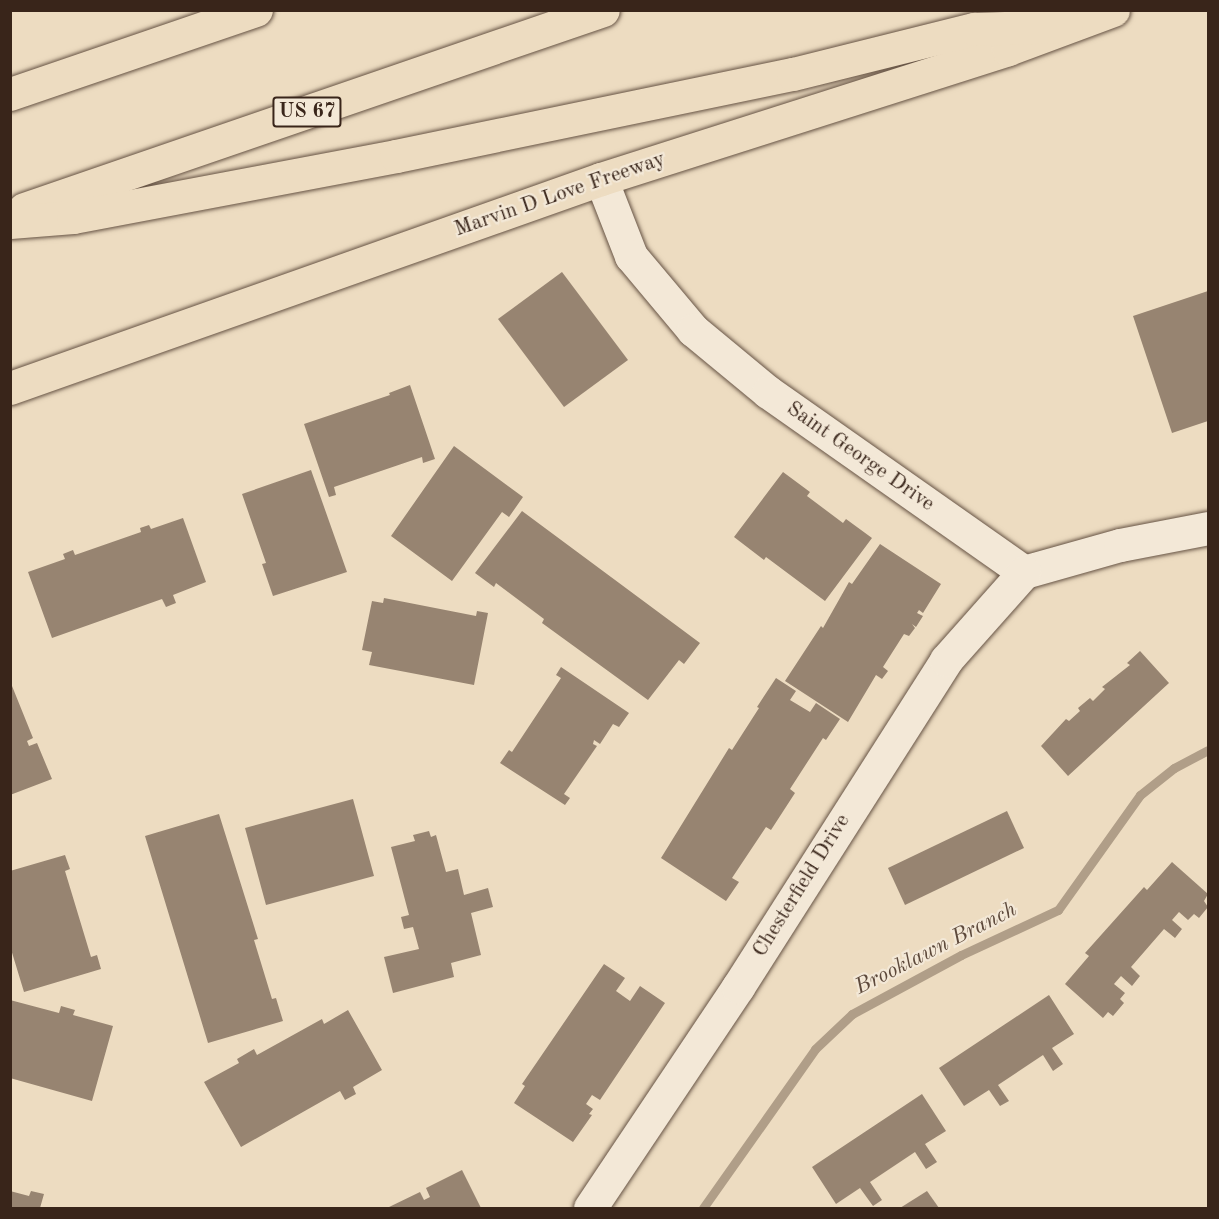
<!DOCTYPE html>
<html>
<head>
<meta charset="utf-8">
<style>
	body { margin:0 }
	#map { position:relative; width:1219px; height:1219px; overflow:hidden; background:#eddcc1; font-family:"Old Standard TT",serif }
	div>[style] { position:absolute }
	.stream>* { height:9px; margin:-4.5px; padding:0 4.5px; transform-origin:4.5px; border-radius:4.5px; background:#b09e88 }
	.building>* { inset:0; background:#978471 }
	.roads { filter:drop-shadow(0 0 2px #665344) drop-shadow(0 0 2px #665344) }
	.minor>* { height:33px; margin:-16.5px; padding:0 16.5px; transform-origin:16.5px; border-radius:16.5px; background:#f3e8d7 }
	.major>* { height:33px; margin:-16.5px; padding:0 16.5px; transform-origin:16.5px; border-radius:16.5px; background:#eddcc1 }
	.highway>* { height:33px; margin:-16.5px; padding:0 16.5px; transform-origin:16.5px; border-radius:16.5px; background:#eddcc1 }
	span { translate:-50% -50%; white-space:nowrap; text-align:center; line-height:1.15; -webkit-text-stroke:4.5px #f3e8d7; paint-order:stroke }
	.shield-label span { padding:2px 4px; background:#f3e8d7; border:2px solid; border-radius:4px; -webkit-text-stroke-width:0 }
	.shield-label { font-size:20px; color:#39251a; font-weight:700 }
	.street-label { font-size:21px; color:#39251a }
	.water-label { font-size:22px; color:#5d493b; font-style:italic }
	.frame { position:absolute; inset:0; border:12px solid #39251a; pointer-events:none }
</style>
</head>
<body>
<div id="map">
	<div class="stream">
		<i style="left:703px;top:1208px;width:194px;rotate:-54.8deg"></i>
		<i style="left:815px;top:1049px;width:51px;rotate:-43.4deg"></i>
		<i style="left:852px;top:1014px;width:124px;rotate:-28.4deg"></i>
		<i style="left:961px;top:955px;width:107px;rotate:-24.9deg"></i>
		<i style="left:1058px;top:910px;width:141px;rotate:-54.5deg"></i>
		<i style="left:1140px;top:795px;width:43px;rotate:-38.5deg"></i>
		<i style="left:1174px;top:768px;width:38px;rotate:-28deg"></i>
	</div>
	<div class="building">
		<i style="clip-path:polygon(562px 272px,628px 360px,564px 407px,498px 319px)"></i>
		<i style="clip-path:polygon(1208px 291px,1208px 421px,1172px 433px,1133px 316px)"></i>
		<i style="clip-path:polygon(410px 385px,435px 459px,423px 463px,422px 457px,334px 487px,336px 495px,329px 497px,304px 424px,390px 395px,389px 393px)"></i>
		<i style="clip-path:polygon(454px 446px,523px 497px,509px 517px,502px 512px,452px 581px,391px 536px)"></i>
		<i style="clip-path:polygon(311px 470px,347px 572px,273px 596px,262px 564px,266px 563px,242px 494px)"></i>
		<i style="clip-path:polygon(783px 472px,810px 492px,807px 496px,843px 523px,846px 519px,872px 538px,825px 601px,766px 557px,764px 560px,734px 537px)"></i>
		<i style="clip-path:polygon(522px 511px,700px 643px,684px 664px,679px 660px,648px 700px,542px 623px,544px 619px,496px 583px,494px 587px,475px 573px)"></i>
		<i style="clip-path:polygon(183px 518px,206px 582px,173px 595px,176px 603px,166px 607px,162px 599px,52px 638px,28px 572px,65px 559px,63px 554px,73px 550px,75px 555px,141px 532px,140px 528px,149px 525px,151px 529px)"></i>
		<i style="clip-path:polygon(880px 544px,941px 584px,923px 613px,919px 610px,917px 613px,923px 616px,916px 627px,912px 624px,915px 628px,909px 636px,904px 634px,883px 667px,888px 671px,882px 679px,876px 675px,848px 722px,785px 681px,821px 626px,823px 628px,849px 582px,852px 584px)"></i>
		<i style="clip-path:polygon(384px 598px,476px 616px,477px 611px,488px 613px,474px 685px,369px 665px,372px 652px,362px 650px,372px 601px,383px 603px)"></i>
		<i style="clip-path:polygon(1140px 651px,1169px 683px,1068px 776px,1041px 746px,1066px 719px,1069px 721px,1080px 711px,1078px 708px,1090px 698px,1093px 701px,1105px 689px,1102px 687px,1130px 665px,1127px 663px)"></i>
		<i style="clip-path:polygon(561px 667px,629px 713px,619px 727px,613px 724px,600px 744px,594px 740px,593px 744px,597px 746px,564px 794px,570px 798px,565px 805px,500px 763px,509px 750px,512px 752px,561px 678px,556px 675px)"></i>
		<i style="clip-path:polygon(776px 678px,796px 691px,790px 700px,810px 712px,816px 703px,840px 719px,826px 740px,823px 738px,790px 789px,795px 793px,771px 830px,766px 827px,732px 878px,739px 882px,726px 901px,661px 858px,729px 748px,732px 750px,759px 708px,757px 707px)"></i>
		<i style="clip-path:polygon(10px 681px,33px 738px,27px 741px,29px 746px,37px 743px,52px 779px,10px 795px)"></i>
		<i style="clip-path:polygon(353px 799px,374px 876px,266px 905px,245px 828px)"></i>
		<i style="clip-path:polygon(1007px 811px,1024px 848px,905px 905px,888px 868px)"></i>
		<i style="clip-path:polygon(219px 814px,258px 939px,254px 940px,272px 999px,276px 998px,283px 1021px,208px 1043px,145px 836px)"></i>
		<i style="clip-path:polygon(429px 831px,431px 837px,436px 835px,446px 872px,458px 869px,464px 895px,488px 888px,493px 907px,471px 913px,481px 955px,451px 963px,454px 977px,393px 993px,384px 957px,419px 949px,413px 927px,404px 929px,401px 917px,409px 915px,391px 847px,415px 841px,413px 835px)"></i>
		<i style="clip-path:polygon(65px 855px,70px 869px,65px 871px,91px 957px,97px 955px,101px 969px,24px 992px,10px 946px,10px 871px)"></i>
		<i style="clip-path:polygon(1172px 862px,1208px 894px,1204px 901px,1208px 907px,1199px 918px,1194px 914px,1188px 920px,1179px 912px,1172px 920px,1182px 929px,1175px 938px,1164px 929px,1131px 967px,1140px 976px,1132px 986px,1121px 976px,1114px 984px,1125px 993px,1120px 999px,1124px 1003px,1113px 1016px,1108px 1012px,1103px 1018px,1065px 984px,1089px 956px,1085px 953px,1144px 887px,1147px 890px)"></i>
		<i style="clip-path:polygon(604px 964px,625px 978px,616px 991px,630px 1001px,640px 986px,665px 1003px,600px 1100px,592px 1095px,586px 1104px,593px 1109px,589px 1114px,592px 1115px,573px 1142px,514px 1103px,525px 1086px,522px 1084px)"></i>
		<i style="clip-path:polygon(1049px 995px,1074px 1034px,1052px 1048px,1063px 1064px,1053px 1071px,1043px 1055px,998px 1085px,1009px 1101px,1000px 1106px,989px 1090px,964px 1106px,939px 1068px)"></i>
		<i style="clip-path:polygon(10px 1000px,59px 1013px,61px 1006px,75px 1010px,73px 1015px,113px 1026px,92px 1101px,10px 1078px)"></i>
		<i style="clip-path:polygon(348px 1010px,382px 1070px,353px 1087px,356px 1094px,345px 1100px,340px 1091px,241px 1147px,204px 1082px,239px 1063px,237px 1059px,254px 1049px,257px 1055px,322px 1019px,324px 1024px)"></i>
		<i style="clip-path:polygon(922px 1094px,946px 1131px,925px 1144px,937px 1162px,926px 1169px,915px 1152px,870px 1182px,882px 1200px,873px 1206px,860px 1188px,836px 1204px,812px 1167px)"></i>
		<i style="clip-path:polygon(462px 1170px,481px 1208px,387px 1208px,420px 1192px,424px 1200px,430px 1197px,426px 1188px)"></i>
		<i style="clip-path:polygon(10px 1191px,29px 1196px,31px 1191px,44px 1194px,40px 1208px,10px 1208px)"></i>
		<i style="clip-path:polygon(927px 1191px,939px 1208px,900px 1208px)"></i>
	</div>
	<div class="roads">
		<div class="minor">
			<i style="left:601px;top:179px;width:83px;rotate:68.7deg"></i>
			<i style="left:631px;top:256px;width:97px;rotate:50deg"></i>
			<i style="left:693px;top:330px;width:97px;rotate:39.6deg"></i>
			<i style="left:768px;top:392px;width:313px;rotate:35.1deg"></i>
			<i style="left:1024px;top:572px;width:100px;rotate:-15.7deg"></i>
			<i style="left:1120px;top:545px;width:90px;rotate:-10.9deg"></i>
			<i style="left:590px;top:1208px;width:266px;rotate:-56.2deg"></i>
			<i style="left:738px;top:987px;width:388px;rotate:-57.5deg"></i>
			<i style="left:946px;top:660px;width:118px;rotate:-48.4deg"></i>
		</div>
		<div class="major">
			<i style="left:10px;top:388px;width:627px;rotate:-19.48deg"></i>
			<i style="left:601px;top:179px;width:427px;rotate:-17.7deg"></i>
			<i style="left:1008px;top:49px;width:112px;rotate:-20.4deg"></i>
		</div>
		<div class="highway">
			<i style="left:10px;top:94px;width:260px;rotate:-18.9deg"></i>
			<i style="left:24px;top:209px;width:612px;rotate:-18.97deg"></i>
			<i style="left:10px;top:222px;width:63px;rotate:-4.5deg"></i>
			<i style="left:73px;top:217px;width:329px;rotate:-10.7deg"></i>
			<i style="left:396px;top:156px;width:405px;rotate:-11.7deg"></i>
			<i style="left:793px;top:74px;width:187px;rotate:-14deg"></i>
			<i style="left:974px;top:29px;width:92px;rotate:-1.9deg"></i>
		</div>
	</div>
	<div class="shield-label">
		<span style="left:307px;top:112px">US 67</span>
	</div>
	<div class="street-label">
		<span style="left:560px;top:195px;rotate:-19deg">Marvin D Love Freeway</span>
		<span style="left:860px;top:457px;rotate:35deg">Saint George Drive</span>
		<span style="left:802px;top:886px;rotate:-58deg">Chesterfield Drive</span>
	</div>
	<div class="water-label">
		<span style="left:936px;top:949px;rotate:-27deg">Brooklawn Branch</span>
	</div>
	<div class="frame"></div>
</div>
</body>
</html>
